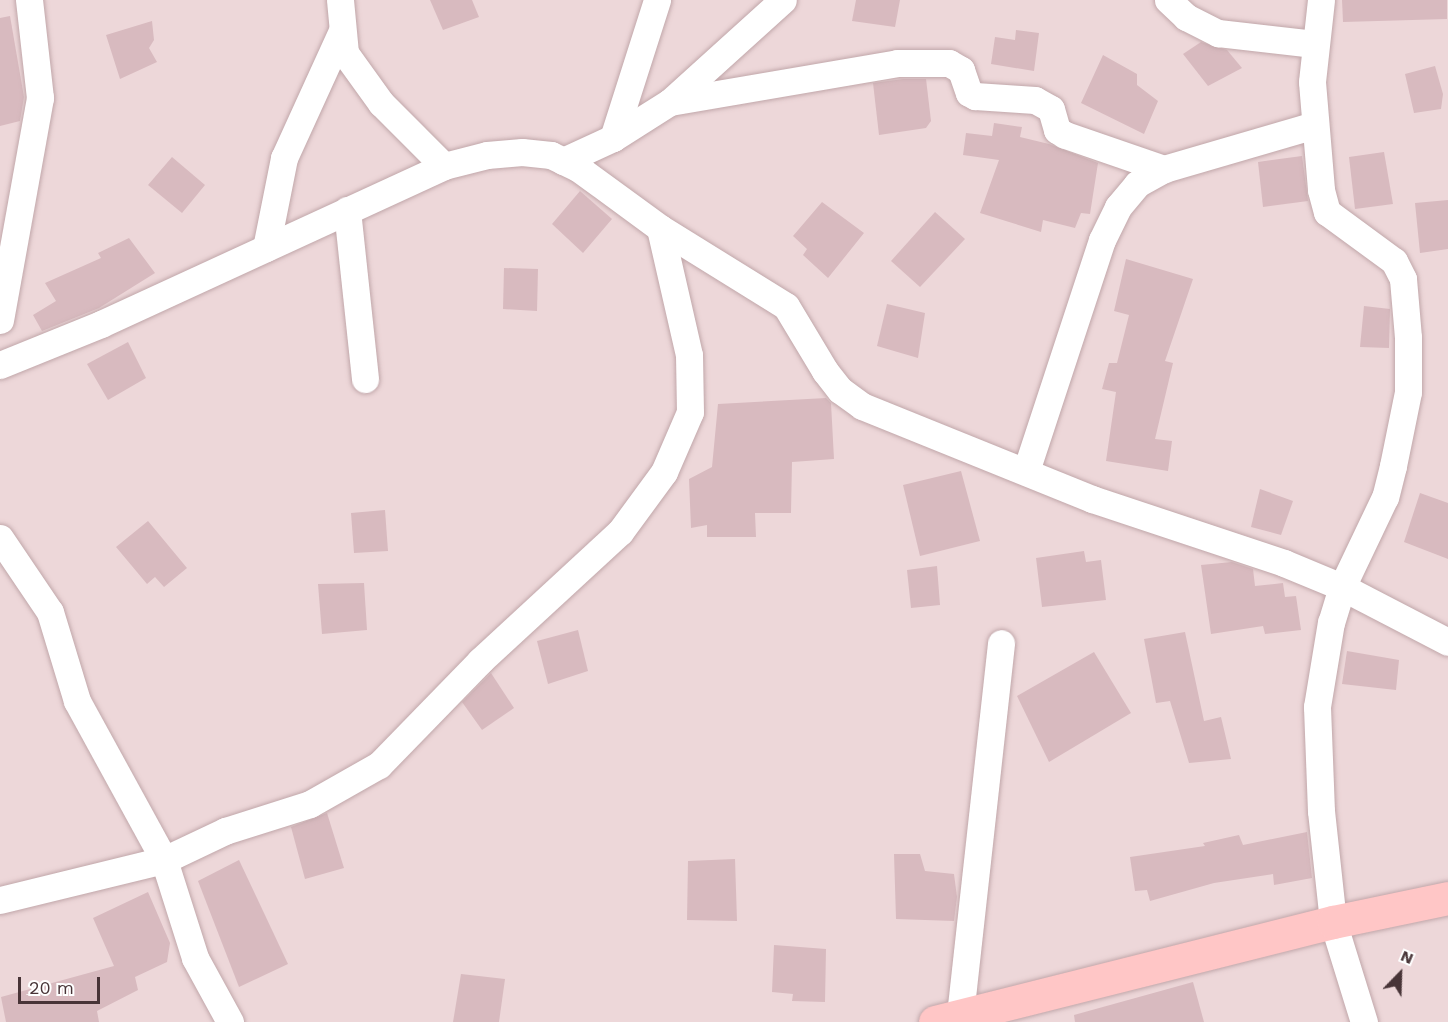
<!DOCTYPE html>
<html>
<head>
<meta charset="utf-8">
<style>
	body { margin:0 }
	#map { position:relative; width:1448px; height:1022px; overflow:hidden; background:#f5e6e7; font-family:"Work Sans",sans-serif }
	div>[style] { position:absolute }
	.residential>* { inset:0; background:#edd7d9 }
	.building>* { inset:0; background:#d8babf }
	.roads { filter:drop-shadow(0 0 2px #c1a7aa) drop-shadow(0 0 2px #c1a7aa) }
	.street>* { height:27px; margin:-13.5px; padding:0 13.5px; transform-origin:13.5px; border-radius:13.5px; background:#fff }
	.secondary>* { height:33px; margin:-16.5px; padding:0 16.5px; transform-origin:16.5px; border-radius:16.5px; background:#ffc6c6 }
	span { translate:-50% -50%; white-space:nowrap; text-align:center; line-height:1.15; -webkit-text-stroke:4.5px #fff; paint-order:stroke }
	.north { position:absolute; left:1370px; top:944px; width:60px; height:60px; -webkit-text-stroke:4px #fff; paint-order:stroke; rotate:23deg; font-size:16px; font-weight:700; line-height:24px; text-align:center; color:#483437 }
	.north::after { content:''; display:block; margin:auto; width:21px; height:27px; background:#483437; clip-path:polygon(50% 0,100% 100%,50% 72%,0 100%) }
	.scale { position:absolute; left:18px; top:977px; width:82px; height:27px; box-sizing:border-box; border:3px solid #483437; border-top:0; padding-left:8px; font-size:18px; line-height:21px; white-space:nowrap; color:#483437; -webkit-text-stroke:4px #fff; paint-order:stroke }
</style>
</head>
<body>
<div id="map">
	<div class="residential">
		<i style="clip-path:polygon(0 0,1448px 0,1448px 1022px,0 1022px)"></i>
	</div>
	<div class="building">
		<i style="clip-path:polygon(430px 0,472px 0,479px 17px,443px 30px)"></i>
		<i style="clip-path:polygon(856px 0,900px 0,895px 27px,852px 21px)"></i>
		<i style="clip-path:polygon(1342px 0,1447px 0,1447px 19px,1343px 22px)"></i>
		<i style="clip-path:polygon(10px 16px,24px 97px,20px 121px,0 126px,0 18px)"></i>
		<i style="clip-path:polygon(152px 21px,154px 40px,149px 48px,157px 62px,120px 79px,106px 35px)"></i>
		<i style="clip-path:polygon(1016px 30px,1039px 33px,1034px 71px,991px 64px,995px 37px,1015px 40px)"></i>
		<i style="clip-path:polygon(1201px 42px,1227px 50px,1242px 68px,1208px 86px,1183px 54px)"></i>
		<i style="clip-path:polygon(1103px 55px,1137px 74px,1137px 85px,1158px 101px,1144px 134px,1081px 103px)"></i>
		<i style="clip-path:polygon(1435px 66px,1443px 94px,1441px 109px,1414px 113px,1405px 74px)"></i>
		<i style="clip-path:polygon(903px 79px,926px 79px,931px 121px,926px 128px,879px 135px,873px 83px)"></i>
		<i style="clip-path:polygon(994px 123px,1022px 127px,1020px 137px,1049px 144px,1098px 163px,1090px 214px,1081px 213px,1075px 228px,1043px 220px,1041px 232px,980px 213px,999px 160px,963px 155px,966px 133px,992px 136px)"></i>
		<i style="clip-path:polygon(1384px 152px,1393px 204px,1355px 209px,1349px 157px)"></i>
		<i style="clip-path:polygon(1302px 156px,1308px 201px,1263px 207px,1258px 162px)"></i>
		<i style="clip-path:polygon(172px 157px,205px 185px,182px 213px,148px 185px)"></i>
		<i style="clip-path:polygon(580px 191px,612px 219px,583px 253px,552px 224px)"></i>
		<i style="clip-path:polygon(1448px 200px,1448px 249px,1420px 253px,1415px 203px)"></i>
		<i style="clip-path:polygon(822px 202px,864px 233px,828px 278px,803px 255px,807px 249px,793px 236px)"></i>
		<i style="clip-path:polygon(935px 212px,965px 239px,920px 287px,891px 261px)"></i>
		<i style="clip-path:polygon(129px 238px,155px 273px,99px 308px,42px 331px,33px 315px,56px 301px,45px 283px,101px 258px,98px 253px)"></i>
		<i style="clip-path:polygon(1126px 259px,1193px 279px,1165px 361px,1173px 363px,1155px 439px,1172px 441px,1168px 471px,1106px 461px,1116px 392px,1102px 389px,1109px 363px,1117px 363px,1129px 315px,1114px 311px)"></i>
		<i style="clip-path:polygon(504px 268px,538px 269px,537px 311px,503px 309px)"></i>
		<i style="clip-path:polygon(887px 304px,925px 313px,918px 358px,877px 346px)"></i>
		<i style="clip-path:polygon(1364px 306px,1390px 309px,1389px 348px,1360px 347px)"></i>
		<i style="clip-path:polygon(128px 342px,146px 378px,108px 400px,87px 364px)"></i>
		<i style="clip-path:polygon(826px 398px,831px 403px,834px 459px,792px 462px,791px 513px,755px 513px,756px 537px,707px 537px,707px 525px,691px 528px,689px 479px,712px 467px,718px 404px)"></i>
		<i style="clip-path:polygon(961px 471px,980px 541px,920px 556px,903px 485px)"></i>
		<i style="clip-path:polygon(1260px 489px,1293px 501px,1281px 535px,1251px 527px)"></i>
		<i style="clip-path:polygon(1420px 493px,1448px 503px,1448px 559px,1404px 542px)"></i>
		<i style="clip-path:polygon(385px 510px,388px 551px,354px 553px,351px 513px)"></i>
		<i style="clip-path:polygon(148px 521px,187px 568px,164px 587px,155px 577px,147px 584px,116px 547px)"></i>
		<i style="clip-path:polygon(1084px 551px,1086px 562px,1101px 560px,1106px 600px,1042px 607px,1036px 558px)"></i>
		<i style="clip-path:polygon(1232px 562px,1253px 569px,1255px 586px,1283px 583px,1285px 597px,1296px 596px,1301px 630px,1265px 634px,1263px 626px,1211px 634px,1201px 565px)"></i>
		<i style="clip-path:polygon(937px 566px,940px 605px,911px 608px,907px 570px)"></i>
		<i style="clip-path:polygon(364px 583px,367px 630px,322px 634px,318px 584px)"></i>
		<i style="clip-path:polygon(578px 630px,588px 671px,548px 684px,537px 641px)"></i>
		<i style="clip-path:polygon(1185px 632px,1204px 721px,1221px 717px,1231px 759px,1189px 763px,1170px 701px,1156px 703px,1144px 639px)"></i>
		<i style="clip-path:polygon(1347px 651px,1399px 660px,1396px 690px,1342px 684px)"></i>
		<i style="clip-path:polygon(1094px 652px,1131px 713px,1049px 762px,1017px 696px)"></i>
		<i style="clip-path:polygon(491px 673px,514px 708px,482px 730px,462px 702px)"></i>
		<i style="clip-path:polygon(327px 813px,344px 868px,305px 879px,291px 827px)"></i>
		<i style="clip-path:polygon(1307px 832px,1312px 878px,1274px 885px,1273px 874px,1214px 883px,1150px 901px,1147px 890px,1135px 891px,1130px 857px,1205px 846px,1203px 843px,1239px 835px,1243px 845px)"></i>
		<i style="clip-path:polygon(894px 854px,920px 854px,925px 871px,954px 874px,957px 897px,954px 921px,896px 919px)"></i>
		<i style="clip-path:polygon(735px 859px,737px 921px,687px 920px,688px 861px)"></i>
		<i style="clip-path:polygon(239px 860px,288px 964px,239px 987px,198px 881px)"></i>
		<i style="clip-path:polygon(148px 892px,170px 943px,167px 962px,135px 977px,138px 990px,97px 1011px,99px 1022px,6px 1022px,1px 997px,114px 966px,93px 918px)"></i>
		<i style="clip-path:polygon(774px 945px,826px 949px,825px 1002px,792px 1001px,793px 994px,772px 992px)"></i>
		<i style="clip-path:polygon(461px 974px,505px 979px,499px 1022px,453px 1022px)"></i>
		<i style="clip-path:polygon(1193px 982px,1204px 1022px,1075px 1022px,1074px 1015px)"></i>
	</div>
	<div class="roads">
		<div class="street">
			<i style="left:340px;top:0;width:53px;rotate:84.6deg"></i>
			<i style="left:345px;top:53px;width:62px;rotate:54.2deg"></i>
			<i style="left:381px;top:103px;width:89px;rotate:45deg"></i>
			<i style="left:1168px;top:0;width:25px;rotate:43deg"></i>
			<i style="left:1186px;top:17px;width:36px;rotate:27deg"></i>
			<i style="left:1218px;top:33px;width:97px;rotate:6.5deg"></i>
			<i style="left:1321px;top:0;width:82px;rotate:96.3deg"></i>
			<i style="left:1312px;top:82px;width:108px;rotate:85.2deg"></i>
			<i style="left:1321px;top:190px;width:23px;rotate:75deg"></i>
			<i style="left:1327px;top:212px;width:83px;rotate:36.2deg"></i>
			<i style="left:1394px;top:261px;width:20px;rotate:63deg"></i>
			<i style="left:1403px;top:279px;width:58px;rotate:85.1deg"></i>
			<i style="left:1408px;top:337px;width:55px;rotate:90deg"></i>
			<i style="left:1408px;top:392px;width:76px;rotate:101.5deg"></i>
			<i style="left:1393px;top:466px;width:32px;rotate:104deg"></i>
			<i style="left:1385px;top:497px;width:100px;rotate:115.5deg"></i>
			<i style="left:1342px;top:587px;width:37px;rotate:107deg"></i>
			<i style="left:1331px;top:622px;width:86px;rotate:99.4deg"></i>
			<i style="left:1317px;top:707px;width:104px;rotate:87.8deg"></i>
			<i style="left:1321px;top:811px;width:112px;rotate:83.8deg"></i>
			<i style="left:1333px;top:922px;width:105px;rotate:72.8deg"></i>
			<i style="left:670px;top:102px;width:230px;rotate:-9.7deg"></i>
			<i style="left:897px;top:63px;width:52px"></i>
			<i style="left:949px;top:63px;width:14px;rotate:30deg"></i>
			<i style="left:961px;top:70px;width:24px;rotate:71deg"></i>
			<i style="left:969px;top:93px;width:7px;rotate:27deg"></i>
			<i style="left:975px;top:96px;width:60px;rotate:3.8deg"></i>
			<i style="left:1035px;top:100px;width:18px;rotate:29deg"></i>
			<i style="left:1051px;top:109px;width:22px;rotate:74deg"></i>
			<i style="left:1057px;top:130px;width:9px;rotate:32deg"></i>
			<i style="left:1065px;top:135px;width:105px;rotate:19deg"></i>
			<i style="left:613px;top:138px;width:145px;rotate:-72.3deg"></i>
			<i style="left:563px;top:161px;width:55px;rotate:-24.7deg"></i>
			<i style="left:613px;top:138px;width:67px;rotate:-32.3deg"></i>
			<i style="left:670px;top:102px;width:152px;rotate:-42.1deg"></i>
			<i style="left:347px;top:210px;width:170px;rotate:83.9deg"></i>
			<i style="left:266px;top:248px;width:92px;rotate:-78.7deg"></i>
			<i style="left:284px;top:158px;width:140px;rotate:-65.5deg"></i>
			<i style="left:0;top:320px;width:226px;rotate:-79.8deg"></i>
			<i style="left:40px;top:98px;width:99px;rotate:-96.4deg"></i>
			<i style="left:0;top:365px;width:109px;rotate:-22.1deg"></i>
			<i style="left:101px;top:324px;width:378px;rotate:-24.7deg"></i>
			<i style="left:444px;top:166px;width:44px;rotate:-14.3deg"></i>
			<i style="left:487px;top:155px;width:35px;rotate:-5deg"></i>
			<i style="left:522px;top:152px;width:29px;rotate:6deg"></i>
			<i style="left:551px;top:155px;width:30px;rotate:26deg"></i>
			<i style="left:578px;top:168px;width:102px;rotate:36.2deg"></i>
			<i style="left:660px;top:228px;width:148px;rotate:31.8deg"></i>
			<i style="left:786px;top:306px;width:76px;rotate:59deg"></i>
			<i style="left:825px;top:371px;width:24px;rotate:52deg"></i>
			<i style="left:840px;top:390px;width:27px;rotate:36deg"></i>
			<i style="left:862px;top:406px;width:248px;rotate:22deg"></i>
			<i style="left:1092px;top:499px;width:202px;rotate:18.4deg"></i>
			<i style="left:1284px;top:563px;width:63px;rotate:22.5deg"></i>
			<i style="left:1342px;top:587px;width:119px;rotate:27.4deg"></i>
			<i style="left:1026px;top:471px;width:243px;rotate:-71.8deg"></i>
			<i style="left:1102px;top:240px;width:37px;rotate:-64deg"></i>
			<i style="left:1118px;top:207px;width:30px;rotate:-50deg"></i>
			<i style="left:1137px;top:184px;width:31px;rotate:-29deg"></i>
			<i style="left:1164px;top:169px;width:156px;rotate:-16.3deg"></i>
			<i style="left:0;top:538px;width:89px;rotate:56deg"></i>
			<i style="left:50px;top:612px;width:93px;rotate:73.1deg"></i>
			<i style="left:77px;top:701px;width:181px;rotate:61.3deg"></i>
			<i style="left:164px;top:860px;width:103px;rotate:72.4deg"></i>
			<i style="left:195px;top:958px;width:73px;rotate:61.3deg"></i>
			<i style="left:0;top:900px;width:169px;rotate:-13.7deg"></i>
			<i style="left:164px;top:860px;width:68px;rotate:-25.4deg"></i>
			<i style="left:225px;top:831px;width:89px;rotate:-17.6deg"></i>
			<i style="left:310px;top:804px;width:79px;rotate:-29.5deg"></i>
			<i style="left:379px;top:765px;width:145px;rotate:-45.8deg"></i>
			<i style="left:480px;top:661px;width:190px;rotate:-42.7deg"></i>
			<i style="left:620px;top:532px;width:74px;rotate:-53.7deg"></i>
			<i style="left:664px;top:472px;width:65px;rotate:-66.6deg"></i>
			<i style="left:690px;top:412px;width:57px;rotate:-91deg"></i>
			<i style="left:689px;top:355px;width:130px;rotate:-102.9deg"></i>
			<i style="left:960px;top:1015px;width:374px;rotate:-83.7deg"></i>
		</div>
		<div class="secondary">
			<i style="left:935px;top:1022px;width:410px;rotate:-14.1deg"></i>
			<i style="left:1333px;top:922px;width:117px;rotate:-11.8deg"></i>
		</div>
	</div>
	<div class="north">N</div>
	<div class="scale">20 m</div>
</div>
</body>
</html>
